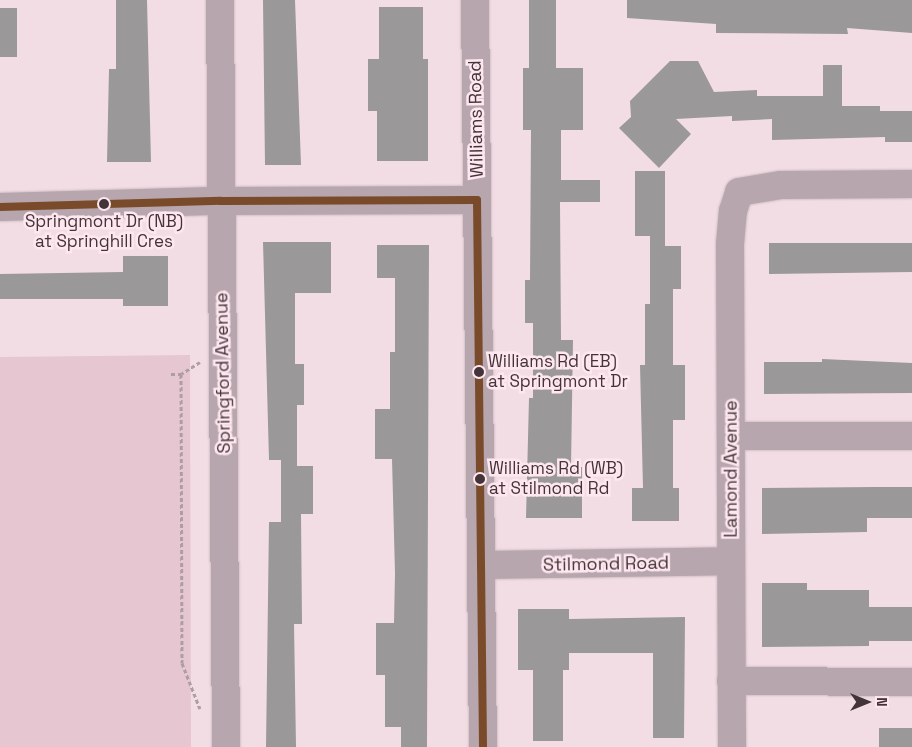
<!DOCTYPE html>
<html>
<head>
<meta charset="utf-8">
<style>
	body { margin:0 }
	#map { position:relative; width:912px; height:747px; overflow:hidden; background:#f3dde5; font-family:"Space Grotesk",sans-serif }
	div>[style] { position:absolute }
	.green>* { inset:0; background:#e5c6d1 }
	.building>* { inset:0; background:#9a9899 }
	.path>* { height:3px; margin-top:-1.5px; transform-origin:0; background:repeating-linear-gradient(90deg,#ad9ea4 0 4px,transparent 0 6.5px) }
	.roads { filter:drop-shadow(0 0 1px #cebdc3) drop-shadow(0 0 1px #cebdc3) }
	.minor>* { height:28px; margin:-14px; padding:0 14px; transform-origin:14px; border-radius:14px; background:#b7a6ad }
	.bus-1>* { height:8px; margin:-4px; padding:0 4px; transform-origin:4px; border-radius:4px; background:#7a4b2a }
	.dots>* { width:14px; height:14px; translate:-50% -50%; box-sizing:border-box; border:2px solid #fee7ef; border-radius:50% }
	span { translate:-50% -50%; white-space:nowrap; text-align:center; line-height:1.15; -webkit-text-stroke:5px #fee7ef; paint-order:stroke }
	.bus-label { font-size:17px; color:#433439 }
	.left { translate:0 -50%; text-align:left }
	.street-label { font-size:18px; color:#433439 }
	.north { position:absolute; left:842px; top:677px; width:50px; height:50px; -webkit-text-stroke:4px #fee7ef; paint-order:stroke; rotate:90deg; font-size:14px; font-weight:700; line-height:20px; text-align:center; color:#433439 }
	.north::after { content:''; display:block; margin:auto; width:18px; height:22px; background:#433439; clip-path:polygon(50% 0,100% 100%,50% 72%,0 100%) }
</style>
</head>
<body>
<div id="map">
	<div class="green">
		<i style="clip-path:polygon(190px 355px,191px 747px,0 747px,0 357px)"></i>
	</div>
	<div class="building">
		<i style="clip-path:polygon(116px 0,147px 0,151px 162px,107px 162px,109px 69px,116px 69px)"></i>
		<i style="clip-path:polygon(263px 0,295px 0,301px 165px,265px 165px)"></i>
		<i style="clip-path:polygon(529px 0,556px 0,556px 68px,583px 68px,583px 130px,561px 130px,561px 180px,600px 180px,600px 202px,560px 202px,561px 340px,573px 340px,571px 467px,582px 467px,582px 518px,526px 518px,529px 398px,533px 398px,533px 323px,525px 323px,525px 280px,530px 280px,531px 130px,523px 130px,523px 68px,529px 68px)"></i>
		<i style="clip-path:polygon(627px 0,912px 0,912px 33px,847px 28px,848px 34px,716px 33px,716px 24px,627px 18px)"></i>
		<i style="clip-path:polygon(379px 7px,423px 7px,423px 59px,428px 59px,428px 161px,377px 161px,377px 111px,368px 111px,368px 59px,379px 59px)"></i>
		<i style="clip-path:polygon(0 8px,17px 8px,17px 57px,0 57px)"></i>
		<i style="clip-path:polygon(670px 61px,698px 61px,714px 92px,757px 90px,757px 96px,823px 96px,823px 65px,842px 65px,842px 106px,880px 106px,880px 111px,912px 111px,912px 142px,885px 142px,885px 137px,772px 140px,772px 119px,732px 121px,732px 116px,676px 119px,691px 134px,659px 168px,619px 128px,631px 117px,630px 101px)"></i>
		<i style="clip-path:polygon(635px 171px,665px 171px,665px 246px,681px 246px,681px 289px,673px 289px,673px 365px,685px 365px,685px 420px,673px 420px,673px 488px,679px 488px,679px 521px,632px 521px,632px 488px,643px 488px,640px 365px,645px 365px,645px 304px,650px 304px,650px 236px,635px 236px)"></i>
		<i style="clip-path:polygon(263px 242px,331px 242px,331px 293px,295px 293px,295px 364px,304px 364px,304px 405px,297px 405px,297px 466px,313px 466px,313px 514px,301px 514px,302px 624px,294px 624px,296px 747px,266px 747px,269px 522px,281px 522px,281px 460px,269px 460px)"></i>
		<i style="clip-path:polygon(769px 243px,912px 243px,912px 272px,769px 274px)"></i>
		<i style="clip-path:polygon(377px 245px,429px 245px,427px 747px,401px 747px,401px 727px,385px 727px,385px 675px,376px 675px,376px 623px,394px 623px,395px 573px,392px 459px,375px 459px,375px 409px,390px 409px,390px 352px,395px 352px,395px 278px,377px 278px)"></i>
		<i style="clip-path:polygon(123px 256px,168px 256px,168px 306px,123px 306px,123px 299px,0 299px,0 274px,123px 272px)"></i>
		<i style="clip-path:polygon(822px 359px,912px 363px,912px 393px,764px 394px,764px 362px,822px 362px)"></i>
		<i style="clip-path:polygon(876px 487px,912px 487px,912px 518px,867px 518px,867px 532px,762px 534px,762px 488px)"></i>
		<i style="clip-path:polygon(762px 583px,807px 583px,807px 590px,869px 590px,869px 607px,912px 607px,912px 641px,869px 641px,869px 646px,762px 647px)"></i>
		<i style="clip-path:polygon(518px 609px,569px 609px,569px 619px,685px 617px,684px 738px,653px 738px,653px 653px,569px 653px,569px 670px,563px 670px,563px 741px,533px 741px,533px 670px,518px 670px)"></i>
		<i style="clip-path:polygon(879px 728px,912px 728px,912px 747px,879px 747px)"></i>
	</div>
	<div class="path">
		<i style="left:200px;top:362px;width:22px;rotate:148deg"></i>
		<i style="left:181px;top:374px;width:289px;rotate:89.8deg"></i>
		<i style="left:182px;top:663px;width:49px;rotate:68.6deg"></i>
		<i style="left:171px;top:374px;width:10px"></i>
	</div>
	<div class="roads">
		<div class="minor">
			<i style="left:220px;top:0;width:747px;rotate:89.54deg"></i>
			<i style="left:475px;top:0;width:747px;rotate:89.39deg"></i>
			<i style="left:0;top:207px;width:221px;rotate:-1.6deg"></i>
			<i style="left:221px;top:201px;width:256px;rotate:-0.2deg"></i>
			<i style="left:732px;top:436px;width:180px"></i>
			<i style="left:482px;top:565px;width:248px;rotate:-0.9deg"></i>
			<i style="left:731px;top:681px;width:181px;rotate:0.3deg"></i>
			<i style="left:732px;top:747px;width:503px;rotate:-90.23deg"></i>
			<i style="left:730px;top:244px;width:33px;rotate:-85deg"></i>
			<i style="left:733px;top:211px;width:20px;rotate:-72deg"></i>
			<i style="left:739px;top:192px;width:43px;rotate:-9.5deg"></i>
			<i style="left:781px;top:185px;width:131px;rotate:-0.4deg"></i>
		</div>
	</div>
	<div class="bus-1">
		<i style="left:477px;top:200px;width:547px;rotate:89.37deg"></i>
		<i style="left:0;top:207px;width:221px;rotate:-1.6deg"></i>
		<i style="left:221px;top:201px;width:256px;rotate:-0.2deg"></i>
	</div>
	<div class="dots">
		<i style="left:104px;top:204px;background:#433439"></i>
		<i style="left:479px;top:372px;background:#433439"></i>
		<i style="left:480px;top:479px;background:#433439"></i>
	</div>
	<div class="bus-label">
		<span style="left:104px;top:232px">Springmont Dr (NB)<br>at Springhill Cres</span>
		<span class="left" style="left:488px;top:372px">Williams Rd (EB)<br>at Springmont Dr</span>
		<span class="left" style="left:489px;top:479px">Williams Rd (WB)<br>at Stilmond Rd</span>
	</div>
	<div class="street-label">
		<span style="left:476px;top:119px;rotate:-91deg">Williams Road</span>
		<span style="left:223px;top:373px;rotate:-91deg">Springford Avenue</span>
		<span style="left:731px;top:469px;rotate:-90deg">Lamond Avenue</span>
		<span style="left:606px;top:564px;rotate:-1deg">Stilmond Road</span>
	</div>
	<div class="north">N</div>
</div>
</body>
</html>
